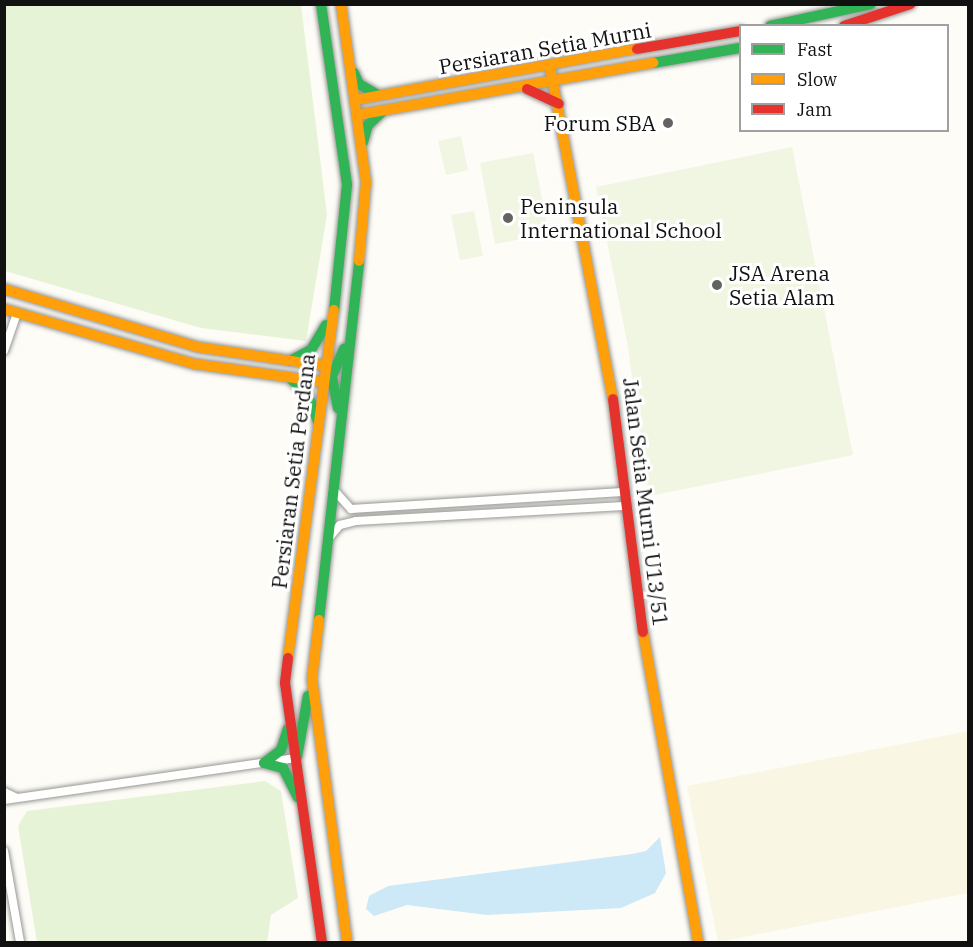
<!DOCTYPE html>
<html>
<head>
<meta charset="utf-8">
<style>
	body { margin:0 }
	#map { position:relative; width:973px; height:947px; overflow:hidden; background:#fdfcf7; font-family:"IBM Plex Serif",serif }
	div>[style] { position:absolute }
	.farmland>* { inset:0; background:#f9f7e4 }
	.green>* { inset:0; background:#e7f3d7 }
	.pitch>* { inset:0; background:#f0f6e1 }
	.water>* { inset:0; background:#cde8f7 }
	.roads { filter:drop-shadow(0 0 2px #979795) drop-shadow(0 0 2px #979795) }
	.street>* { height:8px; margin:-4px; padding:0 4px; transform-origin:4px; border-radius:4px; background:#fffffe }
	.fast>* { height:10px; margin:-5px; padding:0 5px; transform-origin:5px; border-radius:5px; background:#30b455 }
	.slow>* { height:10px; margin:-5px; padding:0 5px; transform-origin:5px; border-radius:5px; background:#ff9f0a }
	.jam>* { height:10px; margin:-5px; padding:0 5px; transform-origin:5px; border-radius:5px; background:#e5322d }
	.dots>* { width:16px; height:16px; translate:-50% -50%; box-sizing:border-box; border:3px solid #fff; border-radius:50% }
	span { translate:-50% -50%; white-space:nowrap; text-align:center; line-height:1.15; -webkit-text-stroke:6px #fff; paint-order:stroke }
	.street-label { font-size:21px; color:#111 }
	.poi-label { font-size:21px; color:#111 }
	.right { translate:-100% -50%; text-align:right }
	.left { translate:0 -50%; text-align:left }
	.frame { position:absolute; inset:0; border:6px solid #111; pointer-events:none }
	.legend { position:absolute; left:739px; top:24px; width:210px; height:108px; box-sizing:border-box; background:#fff; border:2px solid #a0a0a0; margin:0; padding:8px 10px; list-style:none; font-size:18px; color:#111 }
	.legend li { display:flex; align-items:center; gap:12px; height:30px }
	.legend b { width:30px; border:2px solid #a0a0a0 }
</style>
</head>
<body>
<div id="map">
	<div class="farmland">
		<i style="clip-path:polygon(968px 731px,968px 893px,718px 942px,687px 786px)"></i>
	</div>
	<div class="green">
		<i style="clip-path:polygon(4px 5px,301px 5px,327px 215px,306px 341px,201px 328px,5px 271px)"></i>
		<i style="clip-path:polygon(265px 781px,281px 791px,298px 898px,271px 915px,267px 942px,37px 942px,18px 826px,27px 811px)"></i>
	</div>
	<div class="pitch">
		<i style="clip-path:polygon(461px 136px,468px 170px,446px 175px,438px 141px)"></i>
		<i style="clip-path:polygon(792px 147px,853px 455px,649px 496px,627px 341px,596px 187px)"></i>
		<i style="clip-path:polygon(533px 153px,549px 234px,495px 244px,480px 163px)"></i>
		<i style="clip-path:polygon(474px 211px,483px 256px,460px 260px,451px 215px)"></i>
	</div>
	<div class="water">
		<i style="clip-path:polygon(660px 837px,666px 873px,655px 893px,621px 908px,487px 915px,407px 905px,374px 916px,366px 909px,369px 896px,388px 886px,632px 854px,646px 851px)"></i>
	</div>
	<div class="roads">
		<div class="street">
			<i style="left:4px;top:351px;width:39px;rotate:-71deg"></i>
			<i style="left:333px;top:489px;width:27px;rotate:48deg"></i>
			<i style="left:351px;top:509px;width:272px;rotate:-3.6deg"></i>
			<i style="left:329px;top:538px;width:17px;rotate:-50deg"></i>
			<i style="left:340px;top:525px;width:16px;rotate:-14deg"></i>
			<i style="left:356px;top:521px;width:268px;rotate:-3.2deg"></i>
			<i style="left:4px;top:792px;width:14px;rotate:25deg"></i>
			<i style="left:4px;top:800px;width:295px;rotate:-8.2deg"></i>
			<i style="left:4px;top:851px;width:92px;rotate:80deg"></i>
		</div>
		<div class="fast">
			<i style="left:321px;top:4px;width:183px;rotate:81.8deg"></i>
			<i style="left:347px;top:185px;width:126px;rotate:95.9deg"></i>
			<i style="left:770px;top:26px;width:103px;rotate:-12.3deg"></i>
			<i style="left:653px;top:63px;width:88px;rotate:-9.8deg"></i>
			<i style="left:354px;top:73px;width:12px;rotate:66deg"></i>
			<i style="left:359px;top:84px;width:22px;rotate:30deg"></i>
			<i style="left:363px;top:142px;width:18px;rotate:-74deg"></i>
			<i style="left:368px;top:125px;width:21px;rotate:-43deg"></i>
			<i style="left:290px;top:361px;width:24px;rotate:-28deg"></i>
			<i style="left:311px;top:350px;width:29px;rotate:-59deg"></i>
			<i style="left:292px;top:380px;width:20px;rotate:41deg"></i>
			<i style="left:307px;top:393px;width:33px;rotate:69deg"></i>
			<i style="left:338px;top:408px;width:33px;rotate:-101deg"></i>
			<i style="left:332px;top:376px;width:30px;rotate:-66deg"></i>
			<i style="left:319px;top:620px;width:361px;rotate:-83.6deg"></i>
			<i style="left:297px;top:757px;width:62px;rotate:-79.8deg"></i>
			<i style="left:264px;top:763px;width:20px;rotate:15deg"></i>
			<i style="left:283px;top:768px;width:33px;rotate:63deg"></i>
			<i style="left:264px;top:763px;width:21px;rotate:-37deg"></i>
			<i style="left:281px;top:750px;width:22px;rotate:-72deg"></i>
		</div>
		<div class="slow">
			<i style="left:341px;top:4px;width:180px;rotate:82deg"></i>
			<i style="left:366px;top:182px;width:79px;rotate:95.1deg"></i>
			<i style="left:550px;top:67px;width:338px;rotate:79.3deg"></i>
			<i style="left:355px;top:100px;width:287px;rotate:-10.3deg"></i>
			<i style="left:357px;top:115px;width:301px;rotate:-10deg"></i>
			<i style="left:4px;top:289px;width:202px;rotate:16.7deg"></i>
			<i style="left:197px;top:347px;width:129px;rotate:8.4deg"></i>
			<i style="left:4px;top:309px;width:199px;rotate:16.1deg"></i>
			<i style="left:195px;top:364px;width:129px;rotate:8deg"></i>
			<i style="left:319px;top:620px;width:59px;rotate:96.8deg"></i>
			<i style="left:312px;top:679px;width:265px;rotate:82.4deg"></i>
			<i style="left:643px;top:632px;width:315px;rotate:79.9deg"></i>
			<i style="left:288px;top:658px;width:351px;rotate:-82.5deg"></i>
		</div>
		<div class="jam">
			<i style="left:844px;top:26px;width:70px;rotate:-18.4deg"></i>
			<i style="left:637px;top:49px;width:105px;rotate:-9.9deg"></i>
			<i style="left:527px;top:89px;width:35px;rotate:25deg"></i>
			<i style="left:613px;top:399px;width:235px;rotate:82.7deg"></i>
			<i style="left:288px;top:658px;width:25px;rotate:97deg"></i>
			<i style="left:285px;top:683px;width:262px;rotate:81.9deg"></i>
		</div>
	</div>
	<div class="dots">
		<i style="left:668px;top:123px;background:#646362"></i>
		<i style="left:508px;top:218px;background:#646362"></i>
		<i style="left:717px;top:285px;background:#646362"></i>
	</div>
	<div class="street-label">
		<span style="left:545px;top:48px;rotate:-10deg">Persiaran Setia Murni</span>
		<span style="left:293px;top:471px;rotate:-83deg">Persiaran Setia Perdana</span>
		<span style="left:646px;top:502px;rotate:83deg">Jalan Setia Murni U13/51</span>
	</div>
	<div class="poi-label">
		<span class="right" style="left:656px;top:123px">Forum SBA</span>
		<span class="left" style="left:520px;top:218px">Peninsula<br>International School</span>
		<span class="left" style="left:729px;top:285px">JSA Arena<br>Setia Alam</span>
	</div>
	<div class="frame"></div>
	<ul class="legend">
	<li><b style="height:8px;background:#30b455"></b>Fast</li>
	<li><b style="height:8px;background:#ff9f0a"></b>Slow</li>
	<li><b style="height:8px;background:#e5322d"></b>Jam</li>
	</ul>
</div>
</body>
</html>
